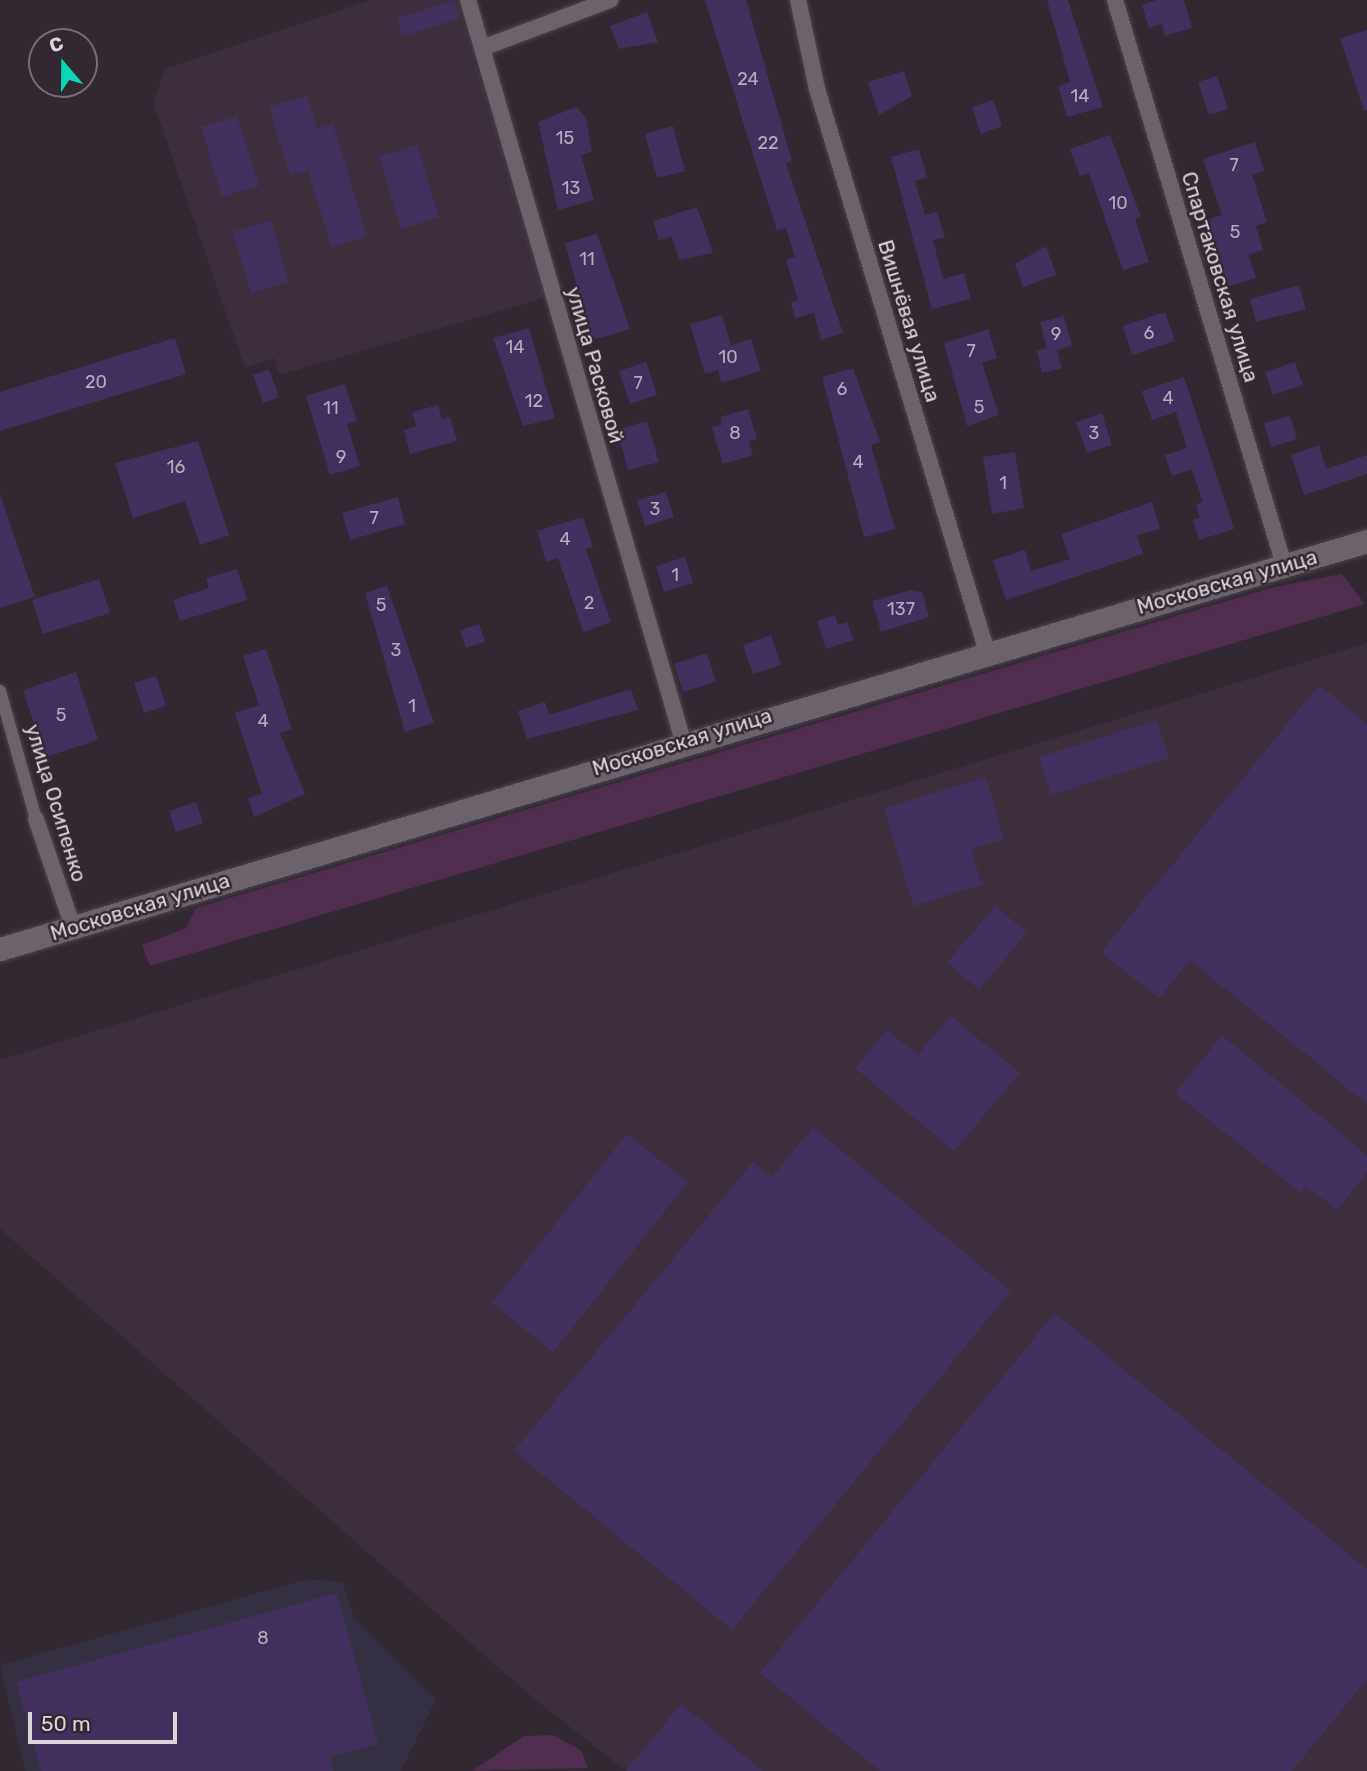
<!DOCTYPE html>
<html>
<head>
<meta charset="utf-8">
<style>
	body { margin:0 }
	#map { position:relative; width:1367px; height:1771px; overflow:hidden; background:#312831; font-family:Rubik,sans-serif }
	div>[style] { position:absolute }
	.commercial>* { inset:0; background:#343041 }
	.built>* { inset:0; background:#3c2e3c }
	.green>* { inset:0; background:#4e2d4e }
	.building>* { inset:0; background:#41305d }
	.roads { filter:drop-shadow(0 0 2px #4b444b) drop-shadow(0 0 2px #4b444b) }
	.pedestrian>* { height:12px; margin:-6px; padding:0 6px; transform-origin:6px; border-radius:6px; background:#6c626c }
	.minor>* { height:16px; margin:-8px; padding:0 8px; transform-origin:8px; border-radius:8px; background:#6c626c }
	.secondary>* { height:23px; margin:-11.5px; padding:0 11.5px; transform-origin:11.5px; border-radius:11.5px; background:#6c626c }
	span { translate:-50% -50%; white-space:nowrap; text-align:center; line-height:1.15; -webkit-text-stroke:5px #312831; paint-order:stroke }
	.number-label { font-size:18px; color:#b4acbb }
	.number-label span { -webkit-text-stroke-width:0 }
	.street-label { font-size:21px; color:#dbd5da }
	.north { position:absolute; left:28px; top:28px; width:70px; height:70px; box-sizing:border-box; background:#312831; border:2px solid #756d75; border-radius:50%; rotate:340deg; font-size:19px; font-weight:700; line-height:28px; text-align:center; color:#dbd5da }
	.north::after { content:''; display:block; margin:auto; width:24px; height:32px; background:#0bd5b5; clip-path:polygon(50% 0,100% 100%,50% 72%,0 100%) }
	.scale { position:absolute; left:28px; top:1712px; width:149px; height:32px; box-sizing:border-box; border:4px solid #dbd5da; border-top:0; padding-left:9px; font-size:21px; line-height:24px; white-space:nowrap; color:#dbd5da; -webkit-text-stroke:5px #312831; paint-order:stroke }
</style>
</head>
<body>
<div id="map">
	<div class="commercial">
		<i style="clip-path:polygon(308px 1579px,342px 1582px,354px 1617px,436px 1699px,401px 1771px,25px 1771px,0 1665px)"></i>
	</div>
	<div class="built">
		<i style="clip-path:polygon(370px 0,457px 0,544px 298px,279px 375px,274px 358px,245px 368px,153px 102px,165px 69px)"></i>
		<i style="clip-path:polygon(1367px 643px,1367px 1771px,626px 1771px,533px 1698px,0 1229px,0 1060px)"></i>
	</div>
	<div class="green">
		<i style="clip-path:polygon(1342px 574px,1365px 604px,150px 966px,142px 945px,186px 928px,196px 908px,1274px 587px)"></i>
		<i style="clip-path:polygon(553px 1735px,581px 1750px,588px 1768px,472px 1771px,524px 1736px)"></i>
	</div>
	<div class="building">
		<i style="clip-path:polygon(454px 0,460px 18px,403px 36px,397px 19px)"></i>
		<i style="clip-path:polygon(705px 0,746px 0,792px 161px,786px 163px,843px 333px,821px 340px,814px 313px,795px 318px,791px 302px,798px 300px,786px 260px,795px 257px,786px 228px,777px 231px)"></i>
		<i style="clip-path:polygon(1047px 0,1068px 0,1103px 107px,1067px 117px,1058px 86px,1070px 82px)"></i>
		<i style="clip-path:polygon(1157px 0,1184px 0,1192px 28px,1165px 36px,1162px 24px,1149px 28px,1142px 5px)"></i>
		<i style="clip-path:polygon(647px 12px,658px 42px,619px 49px,610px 26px)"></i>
		<i style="clip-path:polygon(1367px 30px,1367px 110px,1364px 111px,1340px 38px)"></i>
		<i style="clip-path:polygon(904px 71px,912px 96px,879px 115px,868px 82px)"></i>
		<i style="clip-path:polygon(1217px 76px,1228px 109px,1209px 115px,1198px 82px)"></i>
		<i style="clip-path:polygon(307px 96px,317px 129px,333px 124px,367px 236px,331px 247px,308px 170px,290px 176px,269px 107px)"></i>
		<i style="clip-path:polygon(993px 100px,1002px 126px,981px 134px,972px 107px)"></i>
		<i style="clip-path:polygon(576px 107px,586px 118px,592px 152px,581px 155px,594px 200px,558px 210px,538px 122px)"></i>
		<i style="clip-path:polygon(237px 116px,259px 186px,222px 197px,201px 127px)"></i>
		<i style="clip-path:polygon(673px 126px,685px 171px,657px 178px,645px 134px)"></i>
		<i style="clip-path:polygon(1110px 135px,1141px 217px,1135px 219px,1149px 262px,1123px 270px,1089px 173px,1080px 176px,1070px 149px)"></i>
		<i style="clip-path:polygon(1255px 142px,1264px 171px,1252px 175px,1267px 222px,1256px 226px,1263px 250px,1249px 255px,1256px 278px,1225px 288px,1208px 219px,1222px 215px,1203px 159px)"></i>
		<i style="clip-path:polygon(417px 145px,439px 217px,401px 229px,379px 156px)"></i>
		<i style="clip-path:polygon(919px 149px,927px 178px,915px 181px,925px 215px,937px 212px,945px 237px,933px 240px,943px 279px,964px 273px,971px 299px,932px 309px,891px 157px)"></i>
		<i style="clip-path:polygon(697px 207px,713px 253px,679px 260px,672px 237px,659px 240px,653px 221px)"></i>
		<i style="clip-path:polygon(271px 220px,289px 282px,251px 293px,233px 232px)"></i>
		<i style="clip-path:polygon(597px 234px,630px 329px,592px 340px,565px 243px)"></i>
		<i style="clip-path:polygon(1046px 246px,1056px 275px,1023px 287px,1015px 264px)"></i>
		<i style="clip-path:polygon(1299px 285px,1306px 309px,1256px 322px,1250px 299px)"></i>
		<i style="clip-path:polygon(1165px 312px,1175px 341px,1132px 355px,1123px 326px)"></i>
		<i style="clip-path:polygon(722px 315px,731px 345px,751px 339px,761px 371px,721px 383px,718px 370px,705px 374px,690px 324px)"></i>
		<i style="clip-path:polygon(1064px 316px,1072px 346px,1057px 350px,1062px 368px,1042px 373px,1037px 351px,1047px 348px,1040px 322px)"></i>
		<i style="clip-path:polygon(529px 328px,555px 418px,523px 426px,493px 338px)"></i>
		<i style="clip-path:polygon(988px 329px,997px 358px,982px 363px,999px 415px,967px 426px,944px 343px)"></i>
		<i style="clip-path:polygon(175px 338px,186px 374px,0 431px,0 392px)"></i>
		<i style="clip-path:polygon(646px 362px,657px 395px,630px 404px,619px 371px)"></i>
		<i style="clip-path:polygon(1295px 362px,1303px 385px,1273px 395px,1265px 372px)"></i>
		<i style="clip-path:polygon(853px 368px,880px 442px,871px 445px,895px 529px,864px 537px,822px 377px)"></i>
		<i style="clip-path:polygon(269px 369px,279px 397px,263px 403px,253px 375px)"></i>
		<i style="clip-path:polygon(1184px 377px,1234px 529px,1199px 540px,1193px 520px,1200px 518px,1196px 504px,1203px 502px,1192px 469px,1172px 476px,1165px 455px,1187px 448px,1176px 412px,1152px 420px,1142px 391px)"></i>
		<i style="clip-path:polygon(345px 384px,357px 421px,347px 424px,360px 466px,330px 475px,306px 396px)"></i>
		<i style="clip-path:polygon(438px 405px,442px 419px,450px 417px,457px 441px,410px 454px,404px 430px,416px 426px,412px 412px)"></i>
		<i style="clip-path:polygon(748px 409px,757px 439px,749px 441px,753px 455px,723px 464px,712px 427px,722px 425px,720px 417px)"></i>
		<i style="clip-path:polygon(1102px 413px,1112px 445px,1087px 453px,1076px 422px)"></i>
		<i style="clip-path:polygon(1290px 416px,1297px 439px,1271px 447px,1264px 423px)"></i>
		<i style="clip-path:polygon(647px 421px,659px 462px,628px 470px,617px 430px)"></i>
		<i style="clip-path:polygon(198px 441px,229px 535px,200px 545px,185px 501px,133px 518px,115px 463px)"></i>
		<i style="clip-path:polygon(1319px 445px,1326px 469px,1367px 455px,1367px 474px,1304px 495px,1291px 455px)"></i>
		<i style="clip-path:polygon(1015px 452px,1024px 508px,992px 514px,983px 457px)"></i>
		<i style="clip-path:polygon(666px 492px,674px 517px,645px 526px,637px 500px)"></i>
		<i style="clip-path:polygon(0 494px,35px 597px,0 608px)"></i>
		<i style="clip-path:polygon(398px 497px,405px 524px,350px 540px,342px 513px)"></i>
		<i style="clip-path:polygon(1152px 502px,1160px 529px,1137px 535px,1143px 554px,1006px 600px,993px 560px,1025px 550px,1031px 571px,1070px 559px,1061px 534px)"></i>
		<i style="clip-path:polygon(583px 517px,593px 547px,586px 549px,611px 622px,583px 632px,558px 558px,546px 562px,537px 531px)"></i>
		<i style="clip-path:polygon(685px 557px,693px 583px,664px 592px,656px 566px)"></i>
		<i style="clip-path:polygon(237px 569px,247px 600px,180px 621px,173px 600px,209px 588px,206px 578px)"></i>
		<i style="clip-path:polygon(99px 579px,110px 613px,43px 634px,32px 600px)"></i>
		<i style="clip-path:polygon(387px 586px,434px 723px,405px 732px,365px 593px)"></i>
		<i style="clip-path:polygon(911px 590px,922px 592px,929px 617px,881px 632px,872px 601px)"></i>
		<i style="clip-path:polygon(835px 615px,838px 625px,847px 622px,854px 640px,826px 649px,817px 621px)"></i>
		<i style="clip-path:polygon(479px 624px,485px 642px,466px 648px,460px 630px)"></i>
		<i style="clip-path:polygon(771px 635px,781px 665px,753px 674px,743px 645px)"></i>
		<i style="clip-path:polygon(266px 649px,292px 729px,280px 733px,305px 794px,254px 817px,248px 798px,262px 794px,235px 713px,259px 705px,243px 656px)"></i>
		<i style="clip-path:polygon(707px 653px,716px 682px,683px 692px,674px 664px)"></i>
		<i style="clip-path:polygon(76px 672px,98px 740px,45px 757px,23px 690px)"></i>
		<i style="clip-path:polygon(156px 676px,166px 706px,144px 713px,134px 683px)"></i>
		<i style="clip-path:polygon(1319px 685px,1367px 724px,1367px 1104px,1190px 960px,1159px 998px,1101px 952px)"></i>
		<i style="clip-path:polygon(631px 689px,638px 710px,527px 739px,518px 711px,545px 702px,549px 715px)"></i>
		<i style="clip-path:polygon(1157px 720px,1169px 758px,1051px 795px,1039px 757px)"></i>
		<i style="clip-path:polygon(986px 777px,1004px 839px,971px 849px,982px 885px,913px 906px,884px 808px)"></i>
		<i style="clip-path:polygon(196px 802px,203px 823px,176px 832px,169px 811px)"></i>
		<i style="clip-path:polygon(995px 906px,1027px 932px,979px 990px,947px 963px)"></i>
		<i style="clip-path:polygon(951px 1016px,1020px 1073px,954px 1151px,855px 1068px,887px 1030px,918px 1055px)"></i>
		<i style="clip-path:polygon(1222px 1035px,1367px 1155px,1367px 1172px,1337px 1210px,1306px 1186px,1301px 1193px,1175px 1093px)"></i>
		<i style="clip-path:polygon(813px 1127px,1011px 1291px,732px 1630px,514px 1451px,753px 1162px,772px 1177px)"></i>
		<i style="clip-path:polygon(627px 1134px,688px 1182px,553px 1352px,492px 1303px)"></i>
		<i style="clip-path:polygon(1055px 1313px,1367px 1569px,1367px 1679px,1292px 1771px,880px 1771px,760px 1673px)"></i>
		<i style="clip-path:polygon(337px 1593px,378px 1744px,330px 1757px,333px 1771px,41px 1771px,16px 1682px)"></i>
		<i style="clip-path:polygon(681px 1704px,763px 1771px,626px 1771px)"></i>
	</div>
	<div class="roads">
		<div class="pedestrian">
			<i style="left:0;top:691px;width:133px;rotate:74.3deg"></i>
		</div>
		<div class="minor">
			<i style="left:468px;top:0;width:772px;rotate:73.82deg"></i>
			<i style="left:798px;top:0;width:91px;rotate:77.9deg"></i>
			<i style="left:817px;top:89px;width:588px;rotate:73.2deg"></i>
			<i style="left:1115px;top:0;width:590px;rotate:73.35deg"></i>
			<i style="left:485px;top:47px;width:134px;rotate:-20.6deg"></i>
			<i style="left:36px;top:819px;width:114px;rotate:71.1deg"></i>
		</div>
		<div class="secondary">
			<i style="left:0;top:949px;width:1427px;rotate:-16.62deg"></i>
		</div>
	</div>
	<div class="number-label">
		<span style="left:748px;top:79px">24</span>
		<span style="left:1080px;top:96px">14</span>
		<span style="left:565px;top:138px">15</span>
		<span style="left:768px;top:143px">22</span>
		<span style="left:1234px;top:165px">7</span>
		<span style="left:571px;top:188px">13</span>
		<span style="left:1118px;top:203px">10</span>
		<span style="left:1235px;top:232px">5</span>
		<span style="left:587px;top:259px">11</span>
		<span style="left:1149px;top:333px">6</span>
		<span style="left:1056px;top:334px">9</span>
		<span style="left:515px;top:347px">14</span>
		<span style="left:971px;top:351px">7</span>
		<span style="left:728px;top:357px">10</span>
		<span style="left:96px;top:382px">20</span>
		<span style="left:638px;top:383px">7</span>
		<span style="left:842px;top:389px">6</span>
		<span style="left:1168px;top:398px">4</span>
		<span style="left:534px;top:401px">12</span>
		<span style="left:979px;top:407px">5</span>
		<span style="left:331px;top:408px">11</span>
		<span style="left:735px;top:433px">8</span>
		<span style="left:1094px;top:433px">3</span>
		<span style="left:341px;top:457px">9</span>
		<span style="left:858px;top:462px">4</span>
		<span style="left:176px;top:467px">16</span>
		<span style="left:1003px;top:483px">1</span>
		<span style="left:655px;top:509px">3</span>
		<span style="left:374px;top:518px">7</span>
		<span style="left:565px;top:539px">4</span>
		<span style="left:675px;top:575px">1</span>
		<span style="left:589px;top:603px">2</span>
		<span style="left:381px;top:605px">5</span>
		<span style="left:901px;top:609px">137</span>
		<span style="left:396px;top:650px">3</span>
		<span style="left:412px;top:706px">1</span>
		<span style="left:61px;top:715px">5</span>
		<span style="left:263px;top:721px">4</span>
		<span style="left:263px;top:1638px">8</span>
	</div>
	<div class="street-label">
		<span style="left:1220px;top:277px;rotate:73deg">Спартаковская улица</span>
		<span style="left:909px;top:321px;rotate:73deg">Вишнёвая улица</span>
		<span style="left:595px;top:365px;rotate:74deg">улица Расковой</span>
		<span style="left:1227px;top:582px;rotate:-16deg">Московская улица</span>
		<span style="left:682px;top:742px;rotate:-17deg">Московская улица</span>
		<span style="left:56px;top:803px;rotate:73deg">улица Осипенко</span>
		<span style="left:140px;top:907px;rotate:-17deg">Московская улица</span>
	</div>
	<div class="north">С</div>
	<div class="scale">50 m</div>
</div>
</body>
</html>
